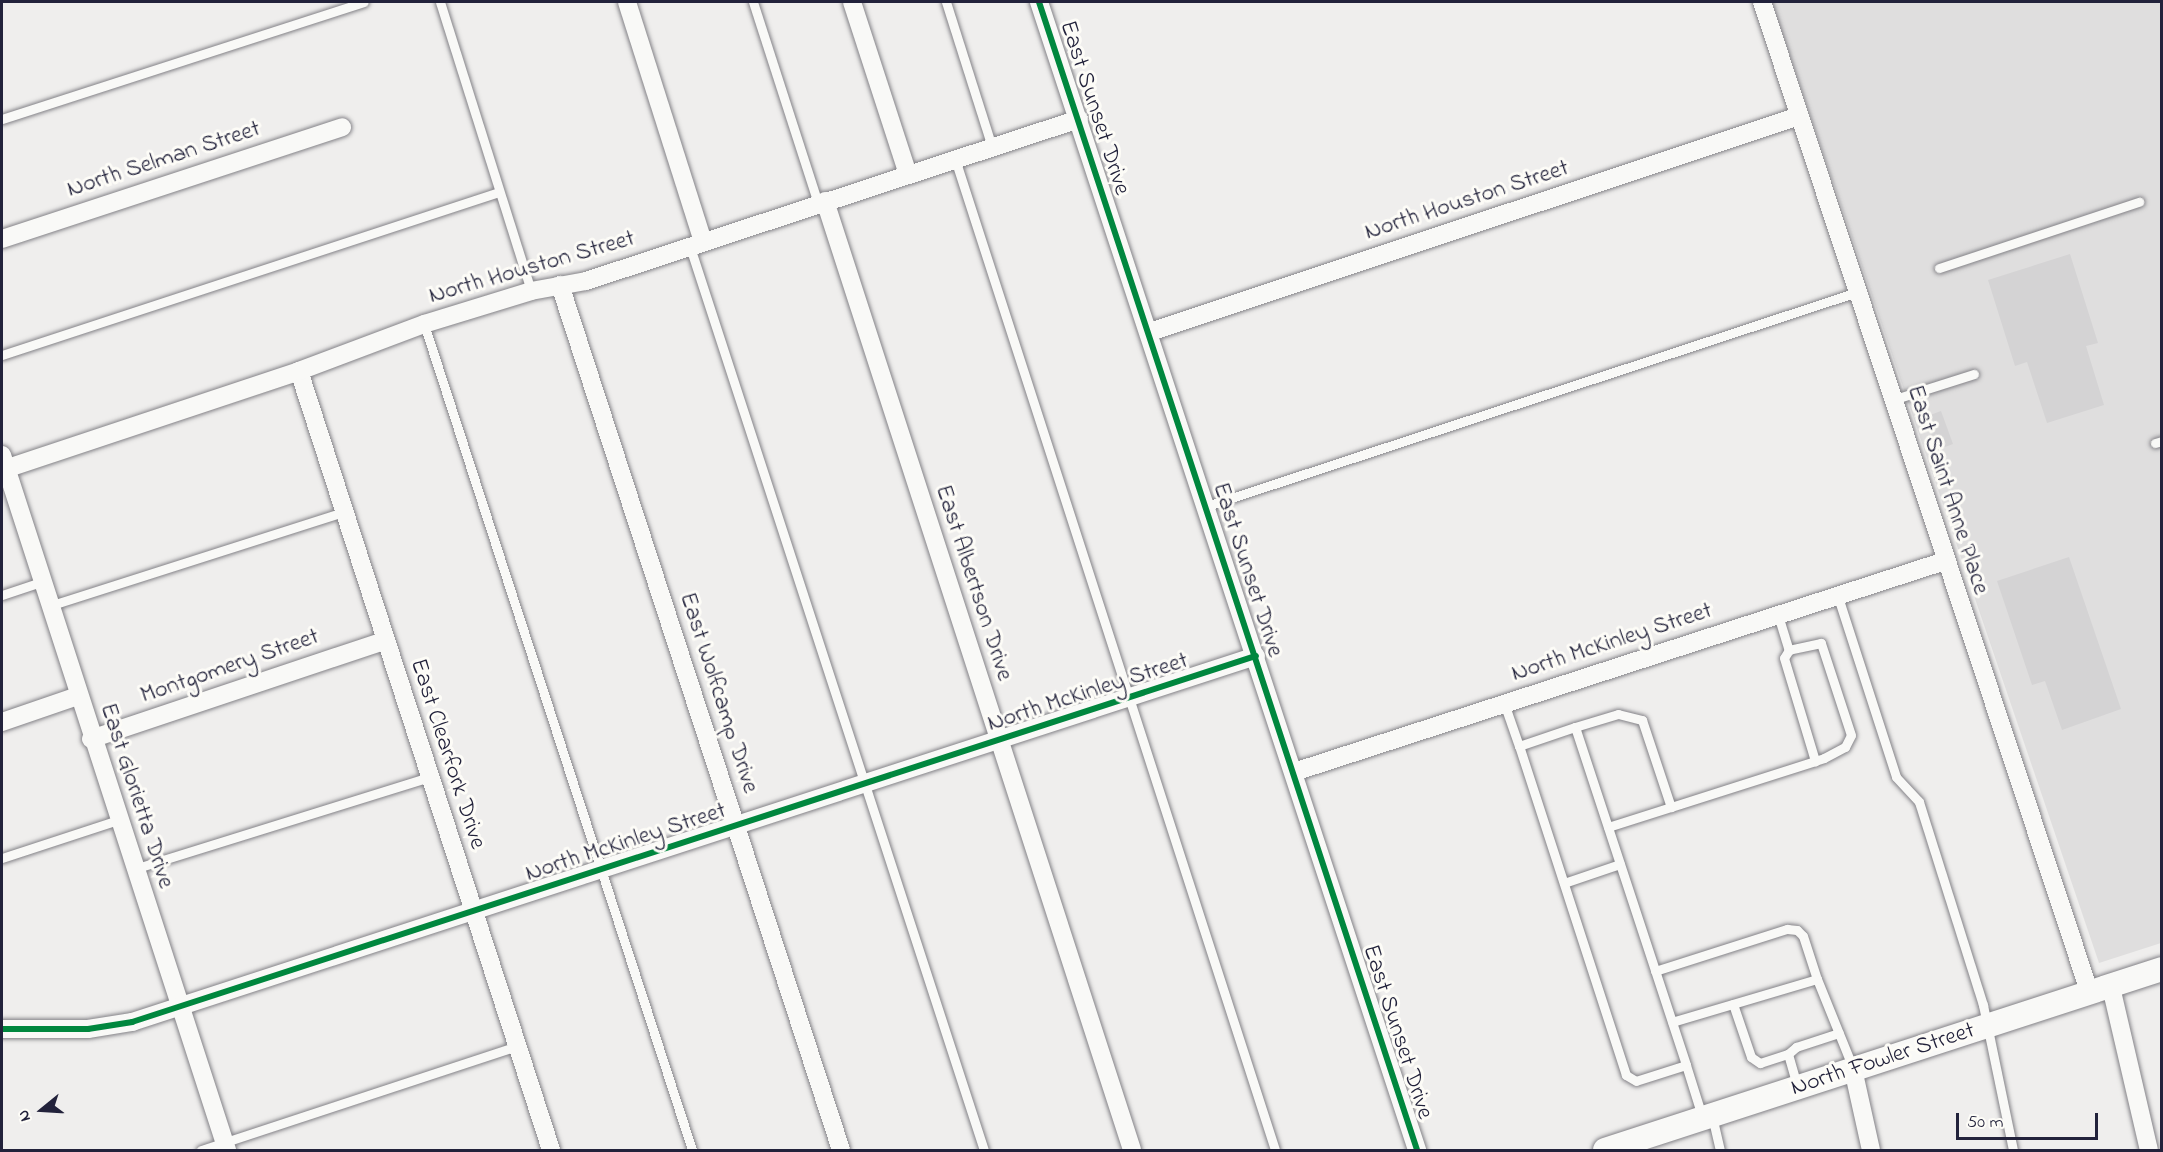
<!DOCTYPE html>
<html>
<head>
<meta charset="utf-8">
<style>
	body { margin:0 }
	#map { position:relative; width:2163px; height:1152px; overflow:hidden; background:#efeeed; font-family:"Indie Flower",sans-serif }
	div>[style] { position:absolute }
	.green>* { inset:0; background:#dfdede }
	.building>* { inset:0; background:#d4d3d4 }
	.roads { filter:drop-shadow(0 0 2px #838287) drop-shadow(0 0 2px #838287) }
	.lane>* { height:9px; margin:-4.5px; padding:0 4.5px; transform-origin:4.5px; border-radius:4.5px; background:#f9f9f7 }
	.street>* { height:18px; margin:-9px; padding:0 9px; transform-origin:9px; border-radius:9px; background:#f9f9f7 }
	.secondary>* { height:24px; margin:-12px; padding:0 12px; transform-origin:12px; border-radius:12px; background:#f9f9f7 }
	.cycleway>* { height:6px; margin:-3px; padding:0 3px; transform-origin:3px; border-radius:3px; background:#00873e }
	span { translate:-50% -50%; white-space:nowrap; text-align:center; line-height:1.15; -webkit-text-stroke:6px #fdfcf7; paint-order:stroke }
	.street-label { font-size:24px; color:#22223b }
	.frame { position:absolute; inset:0; border:3px solid #22223b; pointer-events:none }
	.north { position:absolute; left:12px; top:1080px; width:60px; height:60px; -webkit-text-stroke:4px #fdfcf7; paint-order:stroke; rotate:252deg; font-size:16px; font-weight:700; line-height:24px; text-align:center; color:#22223b }
	.north::after { content:''; display:block; margin:auto; width:21px; height:27px; background:#22223b; clip-path:polygon(50% 0,100% 100%,50% 72%,0 100%) }
	.scale { position:absolute; left:1956px; top:1113px; width:142px; height:27px; box-sizing:border-box; border:3px solid #22223b; border-top:0; padding-left:8px; font-size:18px; line-height:21px; white-space:nowrap; color:#22223b; -webkit-text-stroke:4px #fdfcf7; paint-order:stroke }
</style>
</head>
<body>
<div id="map">
	<div class="green">
		<i style="clip-path:polygon(1772px 2px,2161px 2px,2161px 943px,2099px 963px)"></i>
	</div>
	<div class="building">
		<i style="clip-path:polygon(2070px 254px,2098px 343px,2086px 346px,2104px 405px,2047px 423px,2027px 362px,2015px 366px,1988px 280px)"></i>
		<i style="clip-path:polygon(1941px 411px,1953px 444px,1937px 450px,1925px 417px)"></i>
		<i style="clip-path:polygon(2069px 557px,2121px 709px,2062px 730px,2045px 681px,2032px 685px,1997px 581px)"></i>
	</div>
	<div class="roads">
		<div class="lane">
			<i style="left:440px;top:2px;width:303px;rotate:72.5deg"></i>
			<i style="left:753px;top:2px;width:211px;rotate:72.1deg"></i>
			<i style="left:946px;top:2px;width:152px;rotate:72.4deg"></i>
			<i style="left:2px;top:119px;width:380px;rotate:-17.9deg"></i>
			<i style="left:955px;top:159px;width:1041px;rotate:72.1deg"></i>
			<i style="left:690px;top:247px;width:950px;rotate:71.97deg"></i>
			<i style="left:1939px;top:268px;width:211px;rotate:-18.3deg"></i>
			<i style="left:424px;top:324px;width:868px;rotate:72.02deg"></i>
			<i style="left:2px;top:355px;width:523px;rotate:-18.16deg"></i>
			<i style="left:1892px;top:400px;width:86px;rotate:-17.6deg"></i>
			<i style="left:2155px;top:443px;width:7px;rotate:-16deg"></i>
			<i style="left:1207px;top:506px;width:684px;rotate:-18.22deg"></i>
			<i style="left:2px;top:595px;width:41px;rotate:-18.4deg"></i>
			<i style="left:1838px;top:597px;width:189px;rotate:72.1deg"></i>
			<i style="left:1896px;top:777px;width:34px;rotate:47deg"></i>
			<i style="left:1919px;top:802px;width:213px;rotate:72.5deg"></i>
			<i style="left:1983px;top:1005px;width:148px;rotate:78.3deg"></i>
			<i style="left:49px;top:606px;width:309px;rotate:-17.7deg"></i>
			<i style="left:1778px;top:615px;width:37px;rotate:73deg"></i>
			<i style="left:1504px;top:703px;width:46px;rotate:70.8deg"></i>
			<i style="left:1575px;top:727px;width:45px;rotate:-16.8deg"></i>
			<i style="left:1618px;top:714px;width:25px;rotate:14deg"></i>
			<i style="left:1642px;top:720px;width:92px;rotate:71.6deg"></i>
			<i style="left:1608px;top:827px;width:66px;rotate:-17.6deg"></i>
			<i style="left:1671px;top:807px;width:151px;rotate:-17.7deg"></i>
			<i style="left:1815px;top:761px;width:9px;rotate:-18deg"></i>
			<i style="left:1824px;top:758px;width:24px;rotate:-28deg"></i>
			<i style="left:1845px;top:747px;width:13px;rotate:-63deg"></i>
			<i style="left:1851px;top:735px;width:97px;rotate:-108.1deg"></i>
			<i style="left:1821px;top:643px;width:33px;rotate:168deg"></i>
			<i style="left:1789px;top:650px;width:9px;rotate:122deg"></i>
			<i style="left:1784px;top:658px;width:108px;rotate:73.2deg"></i>
			<i style="left:2px;top:858px;width:122px;rotate:-18.1deg"></i>
			<i style="left:134px;top:869px;width:309px;rotate:-17.3deg"></i>
			<i style="left:1564px;top:883px;width:59px;rotate:-18.7deg"></i>
			<i style="left:1655px;top:971px;width:139px;rotate:-17.7deg"></i>
			<i style="left:1787px;top:929px;width:10px;rotate:6deg"></i>
			<i style="left:1797px;top:930px;width:8px;rotate:45deg"></i>
			<i style="left:1803px;top:936px;width:45px;rotate:72deg"></i>
			<i style="left:1817px;top:979px;width:151px;rotate:163.5deg"></i>
			<i style="left:1817px;top:979px;width:96px;rotate:68deg"></i>
			<i style="left:1733px;top:1004px;width:56px;rotate:71.2deg"></i>
			<i style="left:1751px;top:1057px;width:11px;rotate:34deg"></i>
			<i style="left:1760px;top:1063px;width:29px;rotate:-18deg"></i>
			<i style="left:1788px;top:1054px;width:35px;rotate:74deg"></i>
			<i style="left:1788px;top:1054px;width:11px;rotate:-41deg"></i>
			<i style="left:1796px;top:1047px;width:45px;rotate:-18deg"></i>
			<i style="left:1686px;top:1065px;width:52px;rotate:162.3deg"></i>
			<i style="left:1636px;top:1081px;width:12px;rotate:-149deg"></i>
			<i style="left:1626px;top:1075px;width:346px;rotate:-108deg"></i>
			<i style="left:1519px;top:746px;width:59px;rotate:-18.7deg"></i>
			<i style="left:1575px;top:727px;width:356px;rotate:71.8deg"></i>
			<i style="left:1686px;top:1065px;width:53px;rotate:72.6deg"></i>
			<i style="left:1712px;top:1116px;width:35px;rotate:77deg"></i>
			<i style="left:201px;top:1150px;width:333px;rotate:-18.2deg"></i>
		</div>
		<div class="street">
			<i style="left:627px;top:2px;width:252px;rotate:72.4deg"></i>
			<i style="left:852px;top:2px;width:181px;rotate:72deg"></i>
			<i style="left:1039px;top:2px;width:1209px;rotate:71.77deg"></i>
			<i style="left:1762px;top:2px;width:1045px;rotate:71.7deg"></i>
			<i style="left:825px;top:201px;width:997px;rotate:72.07deg"></i>
			<i style="left:2px;top:239px;width:358px;rotate:-18.2deg"></i>
			<i style="left:560px;top:285px;width:909px;rotate:72deg"></i>
			<i style="left:1150px;top:332px;width:684px;rotate:-18.41deg"></i>
			<i style="left:299px;top:371px;width:819px;rotate:72.07deg"></i>
			<i style="left:2px;top:455px;width:731px;rotate:72.06deg"></i>
			<i style="left:2px;top:470px;width:313px;rotate:-18.4deg"></i>
			<i style="left:299px;top:371px;width:134px;rotate:-20.6deg"></i>
			<i style="left:424px;top:324px;width:112px;rotate:-17.1deg"></i>
			<i style="left:531px;top:291px;width:56px;rotate:-10.3deg"></i>
			<i style="left:586px;top:281px;width:519px;rotate:-18.19deg"></i>
			<i style="left:2px;top:722px;width:80px;rotate:-18.9deg"></i>
			<i style="left:91px;top:739px;width:309px;rotate:-18.5deg"></i>
			<i style="left:1294px;top:772px;width:684px;rotate:-17.96deg"></i>
			<i style="left:2111px;top:987px;width:167px;rotate:76.9deg"></i>
			<i style="left:2px;top:1029px;width:86px"></i>
			<i style="left:88px;top:1029px;width:45px;rotate:-9deg"></i>
			<i style="left:132px;top:1022px;width:1182px;rotate:-18.04deg"></i>
			<i style="left:1853px;top:1069px;width:83px;rotate:77.5deg"></i>
		</div>
		<div class="secondary">
			<i style="left:1605px;top:1150px;width:586px;rotate:-18deg"></i>
		</div>
	</div>
	<div class="cycleway">
		<i style="left:1039px;top:2px;width:1209px;rotate:71.77deg"></i>
		<i style="left:2px;top:1029px;width:86px"></i>
		<i style="left:88px;top:1029px;width:45px;rotate:-9deg"></i>
		<i style="left:132px;top:1022px;width:1182px;rotate:-18.04deg"></i>
	</div>
	<div class="street-label">
		<span style="left:1094px;top:108px;rotate:72deg">East Sunset Drive</span>
		<span style="left:164px;top:160px;rotate:-18deg">North Selman Street</span>
		<span style="left:1467px;top:201px;rotate:-18deg">North Houston Street</span>
		<span style="left:532px;top:268px;rotate:-16deg">North Houston Street</span>
		<span style="left:1947px;top:490px;rotate:72deg">East Saint Anne Place</span>
		<span style="left:1247px;top:570px;rotate:72deg">East Sunset Drive</span>
		<span style="left:973px;top:583px;rotate:72deg">East Albertson Drive</span>
		<span style="left:1612px;top:643px;rotate:-18deg">North McKinley Street</span>
		<span style="left:230px;top:667px;rotate:-19deg">Montgomery Street</span>
		<span style="left:718px;top:693px;rotate:72deg">East Wolfcamp Drive</span>
		<span style="left:1088px;top:693px;rotate:-18deg">North McKinley Street</span>
		<span style="left:447px;top:754px;rotate:72deg">East Clearfork Drive</span>
		<span style="left:136px;top:796px;rotate:72deg">East Glorietta Drive</span>
		<span style="left:626px;top:843px;rotate:-18deg">North McKinley Street</span>
		<span style="left:1397px;top:1032px;rotate:72deg">East Sunset Drive</span>
		<span style="left:1883px;top:1060px;rotate:-18deg">North Fowler Street</span>
	</div>
	<div class="frame"></div>
	<div class="north">N</div>
	<div class="scale">50 m</div>
</div>
</body>
</html>
